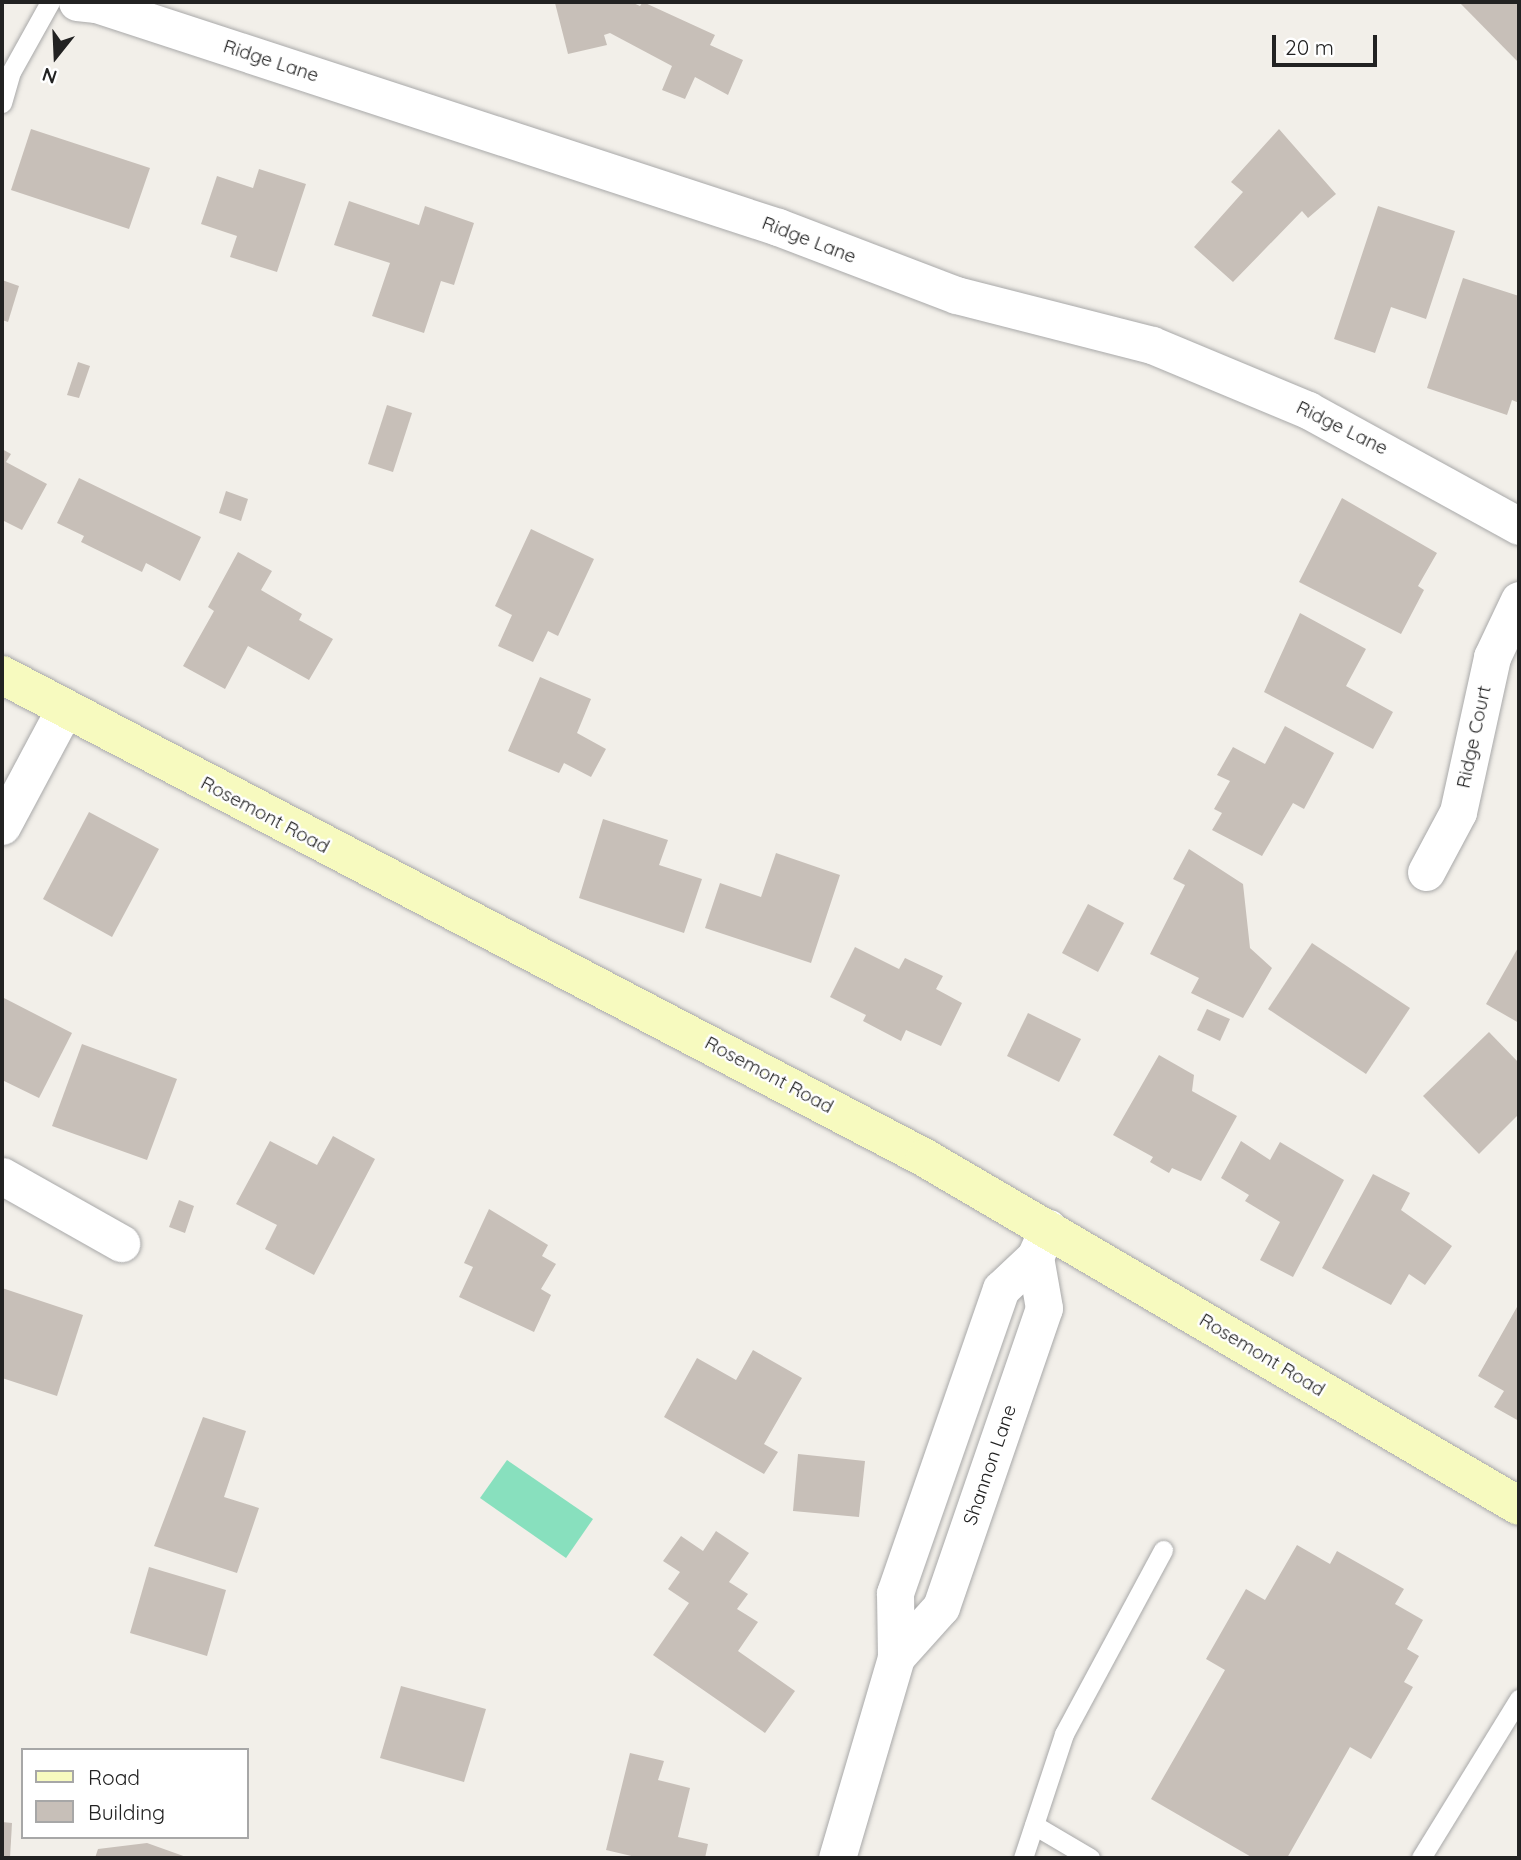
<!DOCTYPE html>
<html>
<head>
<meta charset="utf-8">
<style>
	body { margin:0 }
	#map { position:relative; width:1521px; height:1860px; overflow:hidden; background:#f2efe9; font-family:Quicksand,sans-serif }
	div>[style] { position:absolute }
	.pitch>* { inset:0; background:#88e0be }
	.building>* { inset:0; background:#c7bfb8 }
	.roads { filter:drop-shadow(0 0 2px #a9a9a9) drop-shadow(0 0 2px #a9a9a9) }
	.lane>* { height:19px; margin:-9.5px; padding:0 9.5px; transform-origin:9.5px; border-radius:9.5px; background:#fff }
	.street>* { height:37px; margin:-18.5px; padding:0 18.5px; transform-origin:18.5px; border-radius:18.5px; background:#fff }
	.secondary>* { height:38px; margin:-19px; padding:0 19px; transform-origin:19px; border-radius:19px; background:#f7fabf }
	span { translate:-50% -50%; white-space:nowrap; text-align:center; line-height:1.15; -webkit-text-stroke:5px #fff; paint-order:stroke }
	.street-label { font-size:19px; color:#222 }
	.frame { position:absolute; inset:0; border:4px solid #222; pointer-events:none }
	.legend { position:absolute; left:21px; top:1748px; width:228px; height:91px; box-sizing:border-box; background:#fff; border:2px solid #a7a7a7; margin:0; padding:9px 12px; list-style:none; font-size:21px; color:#222 }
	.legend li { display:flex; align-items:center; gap:14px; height:35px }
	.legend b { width:35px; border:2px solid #a7a7a7 }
	.north { position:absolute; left:21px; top:21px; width:70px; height:70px; -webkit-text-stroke:5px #fff; paint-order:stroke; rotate:198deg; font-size:19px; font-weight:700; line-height:28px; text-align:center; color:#222 }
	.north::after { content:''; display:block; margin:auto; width:24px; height:32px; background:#222; clip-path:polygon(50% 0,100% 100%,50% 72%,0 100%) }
	.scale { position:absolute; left:1272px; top:35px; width:105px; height:32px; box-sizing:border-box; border:4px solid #222; border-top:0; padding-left:9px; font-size:21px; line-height:24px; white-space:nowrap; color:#222; -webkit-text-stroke:5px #fff; paint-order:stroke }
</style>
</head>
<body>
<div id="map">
	<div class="pitch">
		<i style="clip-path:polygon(507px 1460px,593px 1519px,566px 1558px,480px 1498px)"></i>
	</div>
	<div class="building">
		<i style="clip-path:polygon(631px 2px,640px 6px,643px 2px,715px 35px,710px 45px,743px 60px,728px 95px,695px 77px,685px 99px,662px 90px,672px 66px,610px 33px,604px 35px,607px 45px,568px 54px,555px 3px)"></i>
		<i style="clip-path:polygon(1459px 2px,1519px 2px,1519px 63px)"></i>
		<i style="clip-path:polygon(31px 129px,150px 168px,129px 229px,11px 190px)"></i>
		<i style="clip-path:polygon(1279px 129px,1336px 194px,1308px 218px,1302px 211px,1233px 282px,1194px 247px,1243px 192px,1231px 182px)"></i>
		<i style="clip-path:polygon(259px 169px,306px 184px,277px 272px,230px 257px,237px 236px,201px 224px,217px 176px,253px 188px)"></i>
		<i style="clip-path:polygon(349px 201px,419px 225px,425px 206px,474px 223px,454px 285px,441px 281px,424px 333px,372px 316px,390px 263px,334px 245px)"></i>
		<i style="clip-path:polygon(1378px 206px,1455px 231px,1426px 319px,1391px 307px,1375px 353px,1334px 339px)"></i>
		<i style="clip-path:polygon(1463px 278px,1519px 296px,1519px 403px,1512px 400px,1507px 415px,1427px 388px)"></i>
		<i style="clip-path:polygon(2px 280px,19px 286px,8px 322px,2px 320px)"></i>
		<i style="clip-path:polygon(78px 362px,90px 366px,79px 398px,67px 395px)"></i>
		<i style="clip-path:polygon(387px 405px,412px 413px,393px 472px,368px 464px)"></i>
		<i style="clip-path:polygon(2px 449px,11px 454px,6px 462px,47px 484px,22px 530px,2px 520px)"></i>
		<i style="clip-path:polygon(79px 478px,201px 537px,180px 581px,146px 563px,142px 572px,81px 542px,84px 536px,57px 523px)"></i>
		<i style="clip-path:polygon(226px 491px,248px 499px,241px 521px,219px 513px)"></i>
		<i style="clip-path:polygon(1342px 498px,1437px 553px,1418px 586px,1424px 590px,1401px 634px,1299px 582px)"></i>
		<i style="clip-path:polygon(531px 529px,594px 559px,558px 636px,548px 631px,533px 662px,498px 646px,512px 615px,495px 606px)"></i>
		<i style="clip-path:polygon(238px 552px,272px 571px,261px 590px,302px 614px,299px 620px,333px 639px,309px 680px,248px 646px,225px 689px,183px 666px,214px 611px,208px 607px)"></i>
		<i style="clip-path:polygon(1300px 613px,1366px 649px,1346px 686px,1393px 712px,1373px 749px,1264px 692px)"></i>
		<i style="clip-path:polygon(540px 677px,591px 699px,577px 733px,606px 749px,591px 777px,564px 763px,559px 773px,508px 751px)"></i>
		<i style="clip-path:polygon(1285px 726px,1334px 753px,1304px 809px,1293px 803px,1262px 856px,1212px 830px,1222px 813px,1214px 809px,1230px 781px,1217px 775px,1233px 747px,1265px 764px)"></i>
		<i style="clip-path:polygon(89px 812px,159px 849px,112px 937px,43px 899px)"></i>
		<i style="clip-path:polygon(603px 819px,668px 840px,659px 865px,702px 879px,684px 933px,579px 898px)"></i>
		<i style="clip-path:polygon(1189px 849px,1243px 884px,1250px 948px,1272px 968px,1243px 1018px,1191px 993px,1199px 978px,1150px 954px,1185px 885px,1173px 879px)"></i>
		<i style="clip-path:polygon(776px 853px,840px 875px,811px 963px,705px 928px,720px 883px,761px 897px)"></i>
		<i style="clip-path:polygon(1088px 904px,1124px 923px,1098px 972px,1062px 953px)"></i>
		<i style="clip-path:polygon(1312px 943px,1410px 1008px,1366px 1074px,1268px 1009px)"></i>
		<i style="clip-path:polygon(1519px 946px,1519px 1023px,1486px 1004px)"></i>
		<i style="clip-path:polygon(855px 947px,899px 969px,905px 958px,943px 976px,936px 989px,962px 1003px,941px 1046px,906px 1030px,901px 1041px,863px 1021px,866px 1015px,830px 997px)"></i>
		<i style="clip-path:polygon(2px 997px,72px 1033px,39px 1098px,2px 1080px)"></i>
		<i style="clip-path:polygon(1207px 1009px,1230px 1019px,1220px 1041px,1197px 1030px)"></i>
		<i style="clip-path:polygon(1028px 1013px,1081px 1039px,1059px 1082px,1007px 1056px)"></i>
		<i style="clip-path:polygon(1489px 1032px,1519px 1063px,1519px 1114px,1479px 1154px,1423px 1096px)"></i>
		<i style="clip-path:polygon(82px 1044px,177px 1079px,147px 1160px,52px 1126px)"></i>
		<i style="clip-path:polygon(1159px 1055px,1194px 1075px,1192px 1091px,1237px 1116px,1201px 1181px,1172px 1168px,1169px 1173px,1150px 1162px,1153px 1157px,1113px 1135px)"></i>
		<i style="clip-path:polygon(333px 1136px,375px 1159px,314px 1275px,265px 1249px,277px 1225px,236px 1204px,270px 1141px,317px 1165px)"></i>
		<i style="clip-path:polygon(1241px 1141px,1270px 1160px,1280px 1142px,1344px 1180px,1293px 1277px,1260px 1260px,1280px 1222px,1245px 1201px,1249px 1195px,1221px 1178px)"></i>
		<i style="clip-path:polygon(1373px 1174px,1410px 1193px,1401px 1210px,1452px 1246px,1425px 1285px,1409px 1274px,1391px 1305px,1322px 1268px)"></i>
		<i style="clip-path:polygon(179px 1200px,194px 1206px,185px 1233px,169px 1227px)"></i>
		<i style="clip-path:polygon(489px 1209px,548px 1245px,542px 1256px,556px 1264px,541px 1289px,551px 1295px,534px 1332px,459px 1297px,473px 1267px,464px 1263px)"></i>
		<i style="clip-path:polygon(2px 1288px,83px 1315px,57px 1396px,2px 1378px)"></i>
		<i style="clip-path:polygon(1517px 1307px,1519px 1308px,1519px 1421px,1494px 1407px,1504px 1391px,1478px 1376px)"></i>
		<i style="clip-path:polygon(753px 1350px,802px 1378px,764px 1444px,778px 1452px,764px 1474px,664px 1417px,697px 1358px,736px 1380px)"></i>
		<i style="clip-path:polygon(203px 1417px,246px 1431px,224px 1497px,259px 1508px,237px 1573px,154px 1546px)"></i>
		<i style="clip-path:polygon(798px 1454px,865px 1461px,859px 1517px,793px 1511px)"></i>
		<i style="clip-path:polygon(716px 1531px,749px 1553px,729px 1582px,748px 1594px,737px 1609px,758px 1622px,738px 1651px,795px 1691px,765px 1733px,653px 1655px,689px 1603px,668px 1589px,680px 1572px,663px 1561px,681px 1536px,703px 1551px)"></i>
		<i style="clip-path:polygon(1297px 1545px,1330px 1564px,1337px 1551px,1404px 1589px,1395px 1604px,1423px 1620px,1407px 1649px,1419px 1656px,1404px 1682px,1413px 1687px,1371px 1759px,1350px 1747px,1287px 1858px,1253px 1858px,1151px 1799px,1225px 1670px,1206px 1659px,1246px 1589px,1265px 1600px)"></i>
		<i style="clip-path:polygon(149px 1567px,226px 1590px,207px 1656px,130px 1633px)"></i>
		<i style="clip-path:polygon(401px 1686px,486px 1709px,464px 1782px,380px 1758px)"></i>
		<i style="clip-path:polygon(630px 1753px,664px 1761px,658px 1780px,690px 1788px,678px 1837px,708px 1844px,705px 1858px,640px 1858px,606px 1850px)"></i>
		<i style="clip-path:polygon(2px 1822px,12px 1823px,10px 1858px,2px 1858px)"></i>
		<i style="clip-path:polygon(147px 1843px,189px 1858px,95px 1858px,98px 1849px)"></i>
	</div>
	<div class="roads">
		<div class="lane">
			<i style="left:2px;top:103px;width:32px;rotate:-74deg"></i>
			<i style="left:11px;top:72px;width:80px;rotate:-60.9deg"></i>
			<i style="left:1034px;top:1825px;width:65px;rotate:30.5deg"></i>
			<i style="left:1023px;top:1858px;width:131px;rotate:-71.7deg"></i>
			<i style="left:1064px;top:1734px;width:209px;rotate:-61.7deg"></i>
			<i style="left:1421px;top:1858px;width:187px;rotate:-58.4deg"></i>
		</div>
		<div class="street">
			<i style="left:77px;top:2px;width:19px;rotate:6deg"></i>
			<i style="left:96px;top:4px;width:718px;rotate:18.11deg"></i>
			<i style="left:778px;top:227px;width:191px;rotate:20.9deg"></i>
			<i style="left:956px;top:295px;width:202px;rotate:14.3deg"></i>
			<i style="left:1152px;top:345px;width:169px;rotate:22.6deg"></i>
			<i style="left:1308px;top:410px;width:241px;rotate:28.8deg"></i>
			<i style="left:2px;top:826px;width:134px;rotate:-61.9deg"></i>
			<i style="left:1426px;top:872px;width:68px;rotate:-61.9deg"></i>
			<i style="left:1458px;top:812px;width:159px;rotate:-77.6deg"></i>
			<i style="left:1492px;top:657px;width:63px;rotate:-64.7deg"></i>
			<i style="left:2px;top:1176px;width:137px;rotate:29.4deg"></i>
			<i style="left:896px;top:1657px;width:67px;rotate:-48deg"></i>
			<i style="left:941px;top:1607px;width:316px;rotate:-71deg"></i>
			<i style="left:1044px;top:1308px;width:52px;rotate:-100deg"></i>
			<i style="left:837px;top:1858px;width:209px;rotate:-73.6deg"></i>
			<i style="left:896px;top:1657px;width:64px;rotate:-90.9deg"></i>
			<i style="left:895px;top:1593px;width:322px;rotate:-70.8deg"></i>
			<i style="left:1001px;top:1289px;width:47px;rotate:-43.3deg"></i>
			<i style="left:1035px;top:1257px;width:32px;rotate:-66deg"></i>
		</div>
		<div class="secondary">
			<i style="left:2px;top:675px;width:1042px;rotate:27.62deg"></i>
			<i style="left:925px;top:1158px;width:688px;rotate:30.36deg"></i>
		</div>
	</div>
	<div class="street-label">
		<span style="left:271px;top:61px;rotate:18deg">Ridge Lane</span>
		<span style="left:809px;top:240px;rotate:21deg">Ridge Lane</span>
		<span style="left:1342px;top:428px;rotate:26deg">Ridge Lane</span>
		<span style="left:1474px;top:737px;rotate:-78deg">Ridge Court</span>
		<span style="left:265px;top:815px;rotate:28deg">Rosemont Road</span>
		<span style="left:769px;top:1075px;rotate:28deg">Rosemont Road</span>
		<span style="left:1262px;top:1355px;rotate:31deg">Rosemont Road</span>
		<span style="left:990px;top:1465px;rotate:-71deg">Shannon Lane</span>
	</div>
	<div class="frame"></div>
	<ul class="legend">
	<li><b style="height:9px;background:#f7fabf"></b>Road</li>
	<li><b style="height:19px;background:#c7bfb8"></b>Building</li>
	</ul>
	<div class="north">N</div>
	<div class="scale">20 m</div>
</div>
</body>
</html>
